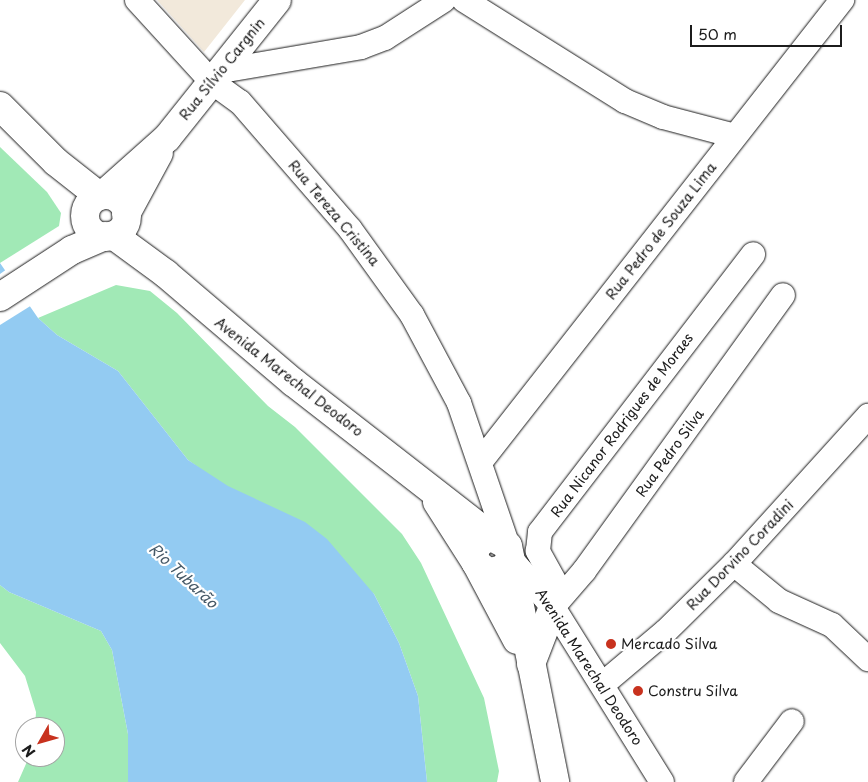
<!DOCTYPE html>
<html>
<head>
<meta charset="utf-8">
<style>
	body { margin:0 }
	#map { position:relative; width:868px; height:782px; overflow:hidden; background:#fff; font-family:"Playpen Sans",sans-serif }
	div>[style] { position:absolute }
	.built>* { inset:0; background:#f2e9db }
	.green>* { inset:0; background:#a1e9b6 }
	.water>* { inset:0; background:#93cbf2 }
	.pier>* { inset:0; background:#fff }
	.roads { filter:drop-shadow(0 0 1px #1c1c1c) drop-shadow(0 0 1px #1c1c1c) }
	.minor>* { height:24px; margin:-12px; padding:0 12px; transform-origin:12px; border-radius:12px; background:#fff }
	.major>* { height:28px; margin:-14px; padding:0 14px; transform-origin:14px; border-radius:14px; background:#fff }
	.major>.ring { margin:-14px; padding:0; box-sizing:content-box; background:none; border:28px solid #fff; border-radius:50% }
	.dots>* { width:14px; height:14px; translate:-50% -50%; box-sizing:border-box; border:2px solid #fff; border-radius:50% }
	span { translate:-50% -50%; white-space:nowrap; text-align:center; line-height:1.15; -webkit-text-stroke:4.5px #fff; paint-order:stroke }
	.street-label { font-size:14px; color:#1c1c1c }
	.poi-label { font-size:14px; color:#1c1c1c }
	.left { translate:0 -50%; text-align:left }
	.water-label { font-size:15px; color:#465967; font-style:italic }
	.north { position:absolute; left:15px; top:717px; width:50px; height:50px; box-sizing:border-box; background:#fff; border:1px solid #a4a4a4; border-radius:50%; rotate:232deg; font-size:14px; font-weight:700; line-height:20px; text-align:center; color:#1c1c1c }
	.north::after { content:''; display:block; margin:auto; width:18px; height:22px; background:#c8321e; clip-path:polygon(50% 0,100% 100%,50% 72%,0 100%) }
	.scale { position:absolute; left:690px; top:25px; width:152px; height:22px; box-sizing:border-box; border:2px solid #1c1c1c; border-top:0; padding-left:6px; font-size:15px; line-height:18px; white-space:nowrap; color:#1c1c1c; -webkit-text-stroke:4px #fff; paint-order:stroke }
</style>
</head>
<body>
<div id="map">
	<div class="built">
		<i style="clip-path:polygon(157px 0,245px 0,204px 52px)"></i>
	</div>
	<div class="green">
		<i style="clip-path:polygon(0 147px,47px 192px,61px 213px,59px 226px,0 263px)"></i>
		<i style="clip-path:polygon(116px 285px,150px 291px,177px 313px,268px 406px,295px 427px,402px 534px,421px 563px,484px 698px,499px 771px,497px 782px,427px 782px,418px 696px,399px 643px,374px 594px,188px 460px,118px 371px,57px 335px,38px 318px)"></i>
		<i style="clip-path:polygon(0 585px,9px 592px,101px 631px,112px 650px,128px 734px,128px 782px,18px 782px,29px 757px,55px 757px,55px 727px,35px 727px,36px 712px,25px 676px,0 643px)"></i>
	</div>
	<div class="water">
		<i style="clip-path:polygon(0 263px,38px 318px,57px 335px,118px 371px,188px 460px,228px 486px,305px 522px,327px 539px,374px 594px,399px 643px,418px 696px,427px 782px,128px 782px,128px 734px,112px 650px,101px 631px,9px 592px,0 585px)"></i>
	</div>
	<div class="pier">
		<i style="clip-path:polygon(7px 269px,32px 305px,0 325px,0 274px)"></i>
	</div>
	<div class="roads">
		<div class="minor">
			<i style="left:137px;top:0;width:111px;rotate:47.6deg"></i>
			<i style="left:212px;top:82px;width:34px;rotate:36deg"></i>
			<i style="left:240px;top:102px;width:168px;rotate:49.1deg"></i>
			<i style="left:350px;top:229px;width:106px;rotate:54.2deg"></i>
			<i style="left:412px;top:315px;width:100px;rotate:61.9deg"></i>
			<i style="left:459px;top:403px;width:151px;rotate:71.1deg"></i>
			<i style="left:464px;top:0;width:190px;rotate:32.1deg"></i>
			<i style="left:625px;top:101px;width:41px;rotate:22.8deg"></i>
			<i style="left:663px;top:117px;width:74px;rotate:14.8deg"></i>
			<i style="left:221px;top:71px;width:142px;rotate:-9.7deg"></i>
			<i style="left:361px;top:47px;width:26px;rotate:-21deg"></i>
			<i style="left:385px;top:38px;width:70px;rotate:-32.8deg"></i>
			<i style="left:481px;top:461px;width:586px;rotate:-51.94deg"></i>
			<i style="left:510px;top:558px;width:65px;rotate:48.7deg"></i>
			<i style="left:553px;top:607px;width:206px;rotate:58.1deg"></i>
			<i style="left:734px;top:564px;width:58px;rotate:39.4deg"></i>
			<i style="left:779px;top:601px;width:58px;rotate:24.4deg"></i>
			<i style="left:832px;top:625px;width:50px;rotate:43.4deg"></i>
			<i style="left:553px;top:607px;width:23px;rotate:-83deg"></i>
			<i style="left:556px;top:584px;width:38px;rotate:-119deg"></i>
			<i style="left:538px;top:551px;width:19px;rotate:-84deg"></i>
			<i style="left:540px;top:532px;width:350px;rotate:-52.5deg"></i>
			<i style="left:553px;top:607px;width:48px;rotate:-49.3deg"></i>
			<i style="left:584px;top:571px;width:340px;rotate:-54.2deg"></i>
			<i style="left:603px;top:684px;width:82px;rotate:-40.1deg"></i>
			<i style="left:666px;top:631px;width:95px;rotate:-44.6deg"></i>
			<i style="left:734px;top:564px;width:200px;rotate:-47.8deg"></i>
			<i style="left:746px;top:782px;width:76px;rotate:-53deg"></i>
		</div>
		<div class="major">
			<i style="left:0;top:106px;width:79px;rotate:45deg"></i>
			<i style="left:56px;top:162px;width:55px;rotate:38.3deg"></i>
			<i style="left:103px;top:195px;width:86px;rotate:-41.7deg"></i>
			<i style="left:167px;top:138px;width:176px;rotate:-51.4deg"></i>
			<i class="ring" style="left:85px;top:195px;width:14px;height:14px"></i>
			<i style="left:126px;top:214px;width:69px;rotate:-61.6deg"></i>
			<i style="left:113px;top:235px;width:66px;rotate:36.3deg"></i>
			<i style="left:166px;top:274px;width:167px;rotate:40.4deg"></i>
			<i style="left:293px;top:382px;width:252px;rotate:37.9deg"></i>
			<i style="left:0;top:297px;width:86px;rotate:-33.1deg"></i>
			<i style="left:72px;top:250px;width:36px;rotate:-23deg"></i>
			<i style="left:437px;top:502px;width:72px;rotate:57.4deg"></i>
			<i style="left:476px;top:563px;width:87px;rotate:62deg"></i>
			<i style="left:510px;top:558px;width:11px;rotate:117deg"></i>
			<i style="left:505px;top:568px;width:17px;rotate:163deg"></i>
			<i style="left:489px;top:573px;width:16px;rotate:-142deg"></i>
			<i style="left:476px;top:563px;width:12px;rotate:-99deg"></i>
			<i style="left:474px;top:551px;width:12px;rotate:-55deg"></i>
			<i style="left:481px;top:541px;width:12px;rotate:-20deg"></i>
			<i style="left:492px;top:537px;width:18px;rotate:29deg"></i>
			<i style="left:508px;top:546px;width:241px;rotate:78.7deg"></i>
			<i style="left:531px;top:664px;width:61px;rotate:-68.9deg"></i>
		</div>
	</div>
	<div class="dots">
		<i style="left:611px;top:644px;background:#c8321e"></i>
		<i style="left:638px;top:691px;background:#c8321e"></i>
	</div>
	<div class="street-label">
		<span style="left:222px;top:69px;rotate:-51deg">Rua Sílvio Cargnin</span>
		<span style="left:334px;top:213px;rotate:50deg">Rua Tereza Cristina</span>
		<span style="left:661px;top:231px;rotate:-52deg">Rua Pedro de Souza Lima</span>
		<span style="left:289px;top:377px;rotate:38deg">Avenida Marechal Deodoro</span>
		<span style="left:622px;top:425px;rotate:-53deg">Rua Nicanor Rodrigues de Moraes</span>
		<span style="left:670px;top:453px;rotate:-54deg">Rua Pedro Silva</span>
		<span style="left:740px;top:555px;rotate:-46deg">Rua Dorvino Coradini</span>
		<span style="left:589px;top:667px;rotate:57deg">Avenida Marechal Deodoro</span>
	</div>
	<div class="poi-label">
		<span class="left" style="left:621px;top:644px">Mercado Silva</span>
		<span class="left" style="left:648px;top:691px">Constru Silva</span>
	</div>
	<div class="water-label">
		<span style="left:184px;top:575px;rotate:43deg">Rio Tubarão</span>
	</div>
	<div class="north">N</div>
	<div class="scale">50 m</div>
</div>
</body>
</html>
